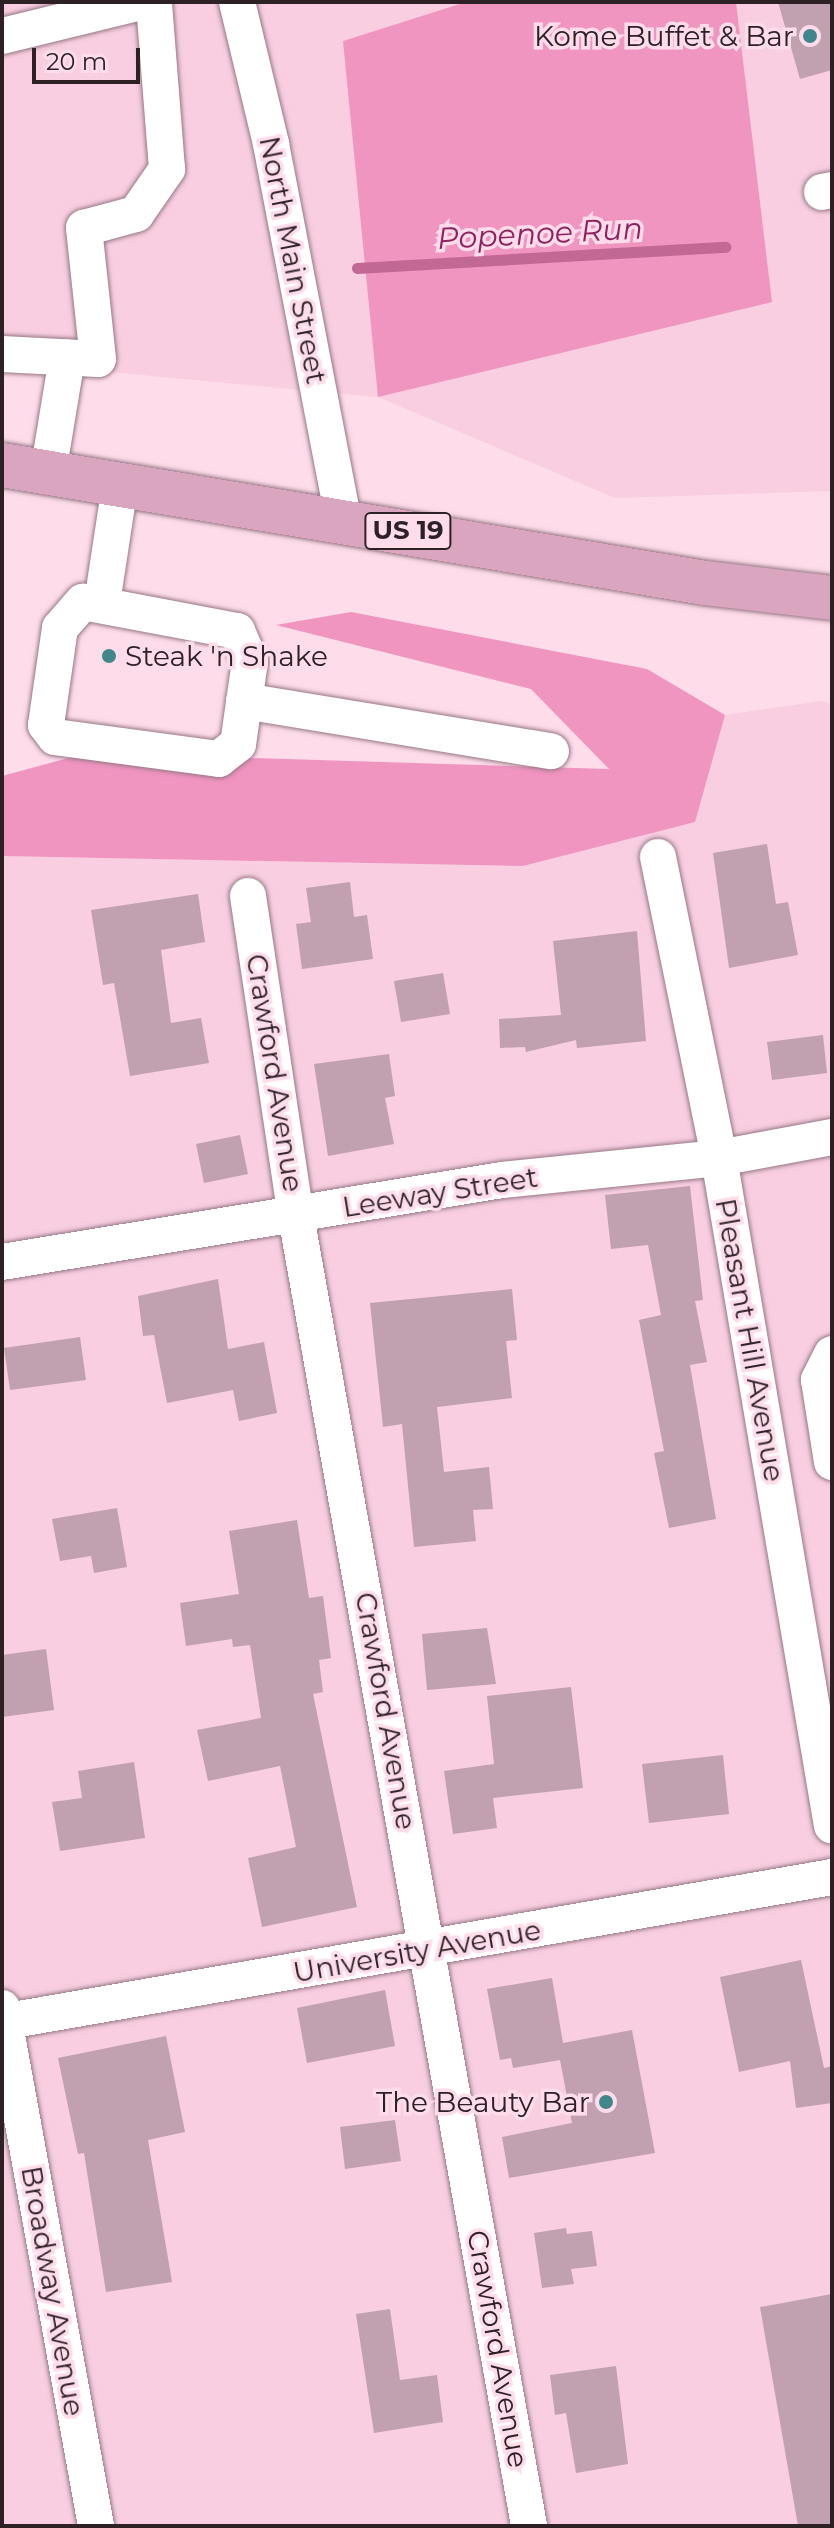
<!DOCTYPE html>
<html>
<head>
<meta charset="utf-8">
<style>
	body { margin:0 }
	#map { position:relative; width:834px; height:2528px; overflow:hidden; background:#fedcea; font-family:Montserrat,sans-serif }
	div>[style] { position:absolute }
	.built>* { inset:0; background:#f8cee0 }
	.green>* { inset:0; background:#f094c0 }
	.stream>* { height:11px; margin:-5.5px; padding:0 5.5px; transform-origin:5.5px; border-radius:5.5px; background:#c26895 }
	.building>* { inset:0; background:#c1a1af }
	.roads { filter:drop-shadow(0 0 2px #967885) drop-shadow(0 0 2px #967885) }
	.minor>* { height:36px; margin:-18px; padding:0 18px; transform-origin:18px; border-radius:18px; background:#fff }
	.major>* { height:44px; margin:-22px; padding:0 22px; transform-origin:22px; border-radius:22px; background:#daa6bf }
	.dots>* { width:22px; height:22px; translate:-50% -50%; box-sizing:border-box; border:4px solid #fedcea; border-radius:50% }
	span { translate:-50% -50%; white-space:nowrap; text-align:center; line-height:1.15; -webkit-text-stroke:7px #fedcea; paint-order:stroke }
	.shield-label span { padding:2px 6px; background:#fedcea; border:2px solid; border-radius:6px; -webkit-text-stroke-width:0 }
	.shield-label { font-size:26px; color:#2d2126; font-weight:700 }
	.poi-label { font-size:28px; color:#2d2126 }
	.right { translate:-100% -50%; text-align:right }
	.left { translate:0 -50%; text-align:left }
	.street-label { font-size:28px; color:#2d2126 }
	.water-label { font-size:30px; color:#8e2160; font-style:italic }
	.frame { position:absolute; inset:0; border:4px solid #2d2126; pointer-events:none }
	.scale { position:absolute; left:32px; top:48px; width:108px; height:36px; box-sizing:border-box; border:4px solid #2d2126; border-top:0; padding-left:10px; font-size:24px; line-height:28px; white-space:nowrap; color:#2d2126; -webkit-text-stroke:6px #fedcea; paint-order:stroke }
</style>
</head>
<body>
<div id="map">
	<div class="built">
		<i style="clip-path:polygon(2px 2px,466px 2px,343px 41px,772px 302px,736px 2px,832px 2px,832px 491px,615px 498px,378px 397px,2px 362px)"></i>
		<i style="clip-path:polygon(820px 701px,832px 704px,832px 2526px,2px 2526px,2px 856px,523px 866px,694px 822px,725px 715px)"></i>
	</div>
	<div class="green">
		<i style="clip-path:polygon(466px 2px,736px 2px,772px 302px,378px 397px,343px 41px)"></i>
		<i style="clip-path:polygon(351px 612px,647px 669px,725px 715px,695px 822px,523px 866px,2px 856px,2px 776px,87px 753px,609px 769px,531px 689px,276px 625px)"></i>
	</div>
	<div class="stream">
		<i style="left:357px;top:268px;width:369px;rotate:-3.3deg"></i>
	</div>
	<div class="building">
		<i style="clip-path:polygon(778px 2px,832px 2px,832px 70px,800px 79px)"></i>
		<i style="clip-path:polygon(767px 844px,776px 904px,788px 902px,798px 955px,729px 968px,713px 853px)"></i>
		<i style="clip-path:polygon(350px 882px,354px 917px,367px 915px,373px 959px,302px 969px,296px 924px,311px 922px,306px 888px)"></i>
		<i style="clip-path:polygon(198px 894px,205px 942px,161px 950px,171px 1023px,201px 1018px,209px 1063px,130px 1076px,114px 983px,103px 985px,91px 910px)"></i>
		<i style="clip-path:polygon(637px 931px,646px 1041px,577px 1048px,576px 1040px,526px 1052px,525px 1047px,500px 1048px,499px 1019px,561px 1015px,553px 941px)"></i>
		<i style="clip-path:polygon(443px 973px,450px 1014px,401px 1022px,394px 981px)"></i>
		<i style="clip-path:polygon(823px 1035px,827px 1073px,772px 1080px,767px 1042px)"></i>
		<i style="clip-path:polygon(389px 1054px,395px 1096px,385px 1098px,394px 1144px,328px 1156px,314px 1064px)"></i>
		<i style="clip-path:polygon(240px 1135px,248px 1174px,204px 1183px,196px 1144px)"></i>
		<i style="clip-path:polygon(690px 1186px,703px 1300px,695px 1301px,707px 1362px,690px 1365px,716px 1519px,669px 1528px,654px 1453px,664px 1451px,639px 1320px,661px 1315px,648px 1245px,611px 1249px,605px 1195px)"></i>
		<i style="clip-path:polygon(218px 1279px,228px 1349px,264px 1342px,277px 1413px,239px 1421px,233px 1390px,167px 1403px,154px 1335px,143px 1336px,138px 1296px)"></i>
		<i style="clip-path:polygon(512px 1289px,517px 1340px,506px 1341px,512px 1398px,437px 1407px,444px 1472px,489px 1467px,493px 1509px,473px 1510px,476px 1541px,414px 1547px,402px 1424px,383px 1427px,370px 1303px)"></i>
		<i style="clip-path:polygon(80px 1337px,86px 1380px,10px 1390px,4px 1348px)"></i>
		<i style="clip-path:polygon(117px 1508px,127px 1567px,94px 1573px,91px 1556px,60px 1561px,52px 1519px)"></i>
		<i style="clip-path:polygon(297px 1520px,309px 1598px,323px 1596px,331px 1658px,319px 1660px,323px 1692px,313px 1694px,357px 1907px,262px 1927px,248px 1858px,296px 1847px,280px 1766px,208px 1781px,197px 1730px,261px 1718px,250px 1645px,233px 1647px,232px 1639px,186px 1646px,180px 1603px,239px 1594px,229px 1531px)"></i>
		<i style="clip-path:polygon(487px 1628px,496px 1684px,427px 1690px,422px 1634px)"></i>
		<i style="clip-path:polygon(46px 1649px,54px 1710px,2px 1717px,2px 1655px)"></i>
		<i style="clip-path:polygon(571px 1687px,583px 1788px,493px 1798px,497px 1828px,453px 1834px,444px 1771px,494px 1764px,487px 1696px)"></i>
		<i style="clip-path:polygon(723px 1755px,729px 1814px,649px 1823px,642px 1764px)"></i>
		<i style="clip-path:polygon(134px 1762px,145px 1838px,60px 1851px,52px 1802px,82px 1798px,78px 1771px)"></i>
		<i style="clip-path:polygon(801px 1960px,824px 2068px,832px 2066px,832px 2103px,796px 2108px,790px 2061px,739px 2072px,720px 1977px)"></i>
		<i style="clip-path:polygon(552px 1978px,563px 2043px,632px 2030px,655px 2153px,509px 2178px,502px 2137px,572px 2123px,560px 2060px,513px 2068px,511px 2058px,500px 2060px,487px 1989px)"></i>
		<i style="clip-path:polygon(385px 1990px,395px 2046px,307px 2063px,297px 2008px)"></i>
		<i style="clip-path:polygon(166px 2036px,185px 2132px,148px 2140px,172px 2282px,106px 2292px,84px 2153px,78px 2154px,58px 2058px)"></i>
		<i style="clip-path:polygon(395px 2120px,401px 2161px,345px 2169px,340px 2127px)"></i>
		<i style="clip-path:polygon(566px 2228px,567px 2234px,592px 2231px,597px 2266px,571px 2269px,574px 2284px,542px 2288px,534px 2233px)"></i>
		<i style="clip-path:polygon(832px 2294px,832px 2526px,798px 2526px,760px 2307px)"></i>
		<i style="clip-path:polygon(390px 2309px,400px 2380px,437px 2375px,443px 2422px,374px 2433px,356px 2314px)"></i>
		<i style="clip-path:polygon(616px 2366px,628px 2464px,576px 2473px,566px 2413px,555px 2415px,550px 2375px)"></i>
	</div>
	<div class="roads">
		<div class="minor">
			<i style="left:237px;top:2px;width:146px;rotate:76.5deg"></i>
			<i style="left:271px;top:144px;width:382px;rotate:79.1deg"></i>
			<i style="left:2px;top:36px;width:143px;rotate:-13.7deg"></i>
			<i style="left:822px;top:192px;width:10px;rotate:-11deg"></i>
			<i style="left:2px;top:354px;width:96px;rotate:3deg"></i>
			<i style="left:98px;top:359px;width:132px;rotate:-96.1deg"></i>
			<i style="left:84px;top:228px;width:54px;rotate:-15.1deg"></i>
			<i style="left:136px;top:214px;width:55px;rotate:-55.4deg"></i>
			<i style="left:167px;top:169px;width:168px;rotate:-94.5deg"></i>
			<i style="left:48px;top:473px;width:117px;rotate:-80.6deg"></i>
			<i style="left:83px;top:602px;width:157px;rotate:10.7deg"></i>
			<i style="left:237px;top:631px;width:33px;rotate:67deg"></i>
			<i style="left:250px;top:661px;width:84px;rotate:98.2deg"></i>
			<i style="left:238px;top:744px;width:24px;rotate:142deg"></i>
			<i style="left:219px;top:759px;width:165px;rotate:-172.4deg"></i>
			<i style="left:55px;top:737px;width:15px;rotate:-127deg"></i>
			<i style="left:46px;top:725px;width:98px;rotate:-81.8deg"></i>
			<i style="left:60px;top:628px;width:35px;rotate:-49deg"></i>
			<i style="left:102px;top:603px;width:119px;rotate:-81.3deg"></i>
			<i style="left:244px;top:701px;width:311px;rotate:9.3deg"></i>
			<i style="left:658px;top:857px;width:307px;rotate:78.5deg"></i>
			<i style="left:719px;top:1158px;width:677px;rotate:80.4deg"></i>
			<i style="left:248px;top:896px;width:324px;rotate:81.5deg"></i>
			<i style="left:296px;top:1216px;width:1331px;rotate:79.91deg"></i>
			<i style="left:2px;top:1262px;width:507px;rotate:-9.31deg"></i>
			<i style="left:502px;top:1180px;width:218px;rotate:-5.8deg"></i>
			<i style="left:719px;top:1158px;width:115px;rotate:-10.5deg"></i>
			<i style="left:832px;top:1354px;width:29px;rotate:117deg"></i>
			<i style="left:819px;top:1380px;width:83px;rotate:81deg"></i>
			<i style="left:2px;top:2008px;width:526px;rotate:79.71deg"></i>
			<i style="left:2px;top:2022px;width:843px;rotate:-9.91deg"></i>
		</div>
		<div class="major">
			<i style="left:2px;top:465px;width:713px;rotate:9.53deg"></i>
			<i style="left:705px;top:583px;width:128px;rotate:6.7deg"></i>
		</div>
	</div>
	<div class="dots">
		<i style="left:810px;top:36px;background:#3f878b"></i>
		<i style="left:109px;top:656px;background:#3f878b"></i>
		<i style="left:606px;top:2102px;background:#3f878b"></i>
	</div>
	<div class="shield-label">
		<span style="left:408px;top:531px">US 19</span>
	</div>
	<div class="poi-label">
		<span class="right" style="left:794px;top:36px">Kome Buffet &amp; Bar</span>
		<span class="left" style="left:125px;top:656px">Steak 'n Shake</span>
		<span class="right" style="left:590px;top:2102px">The Beauty Bar</span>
	</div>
	<div class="street-label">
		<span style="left:293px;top:260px;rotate:79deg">North Main Street</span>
		<span style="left:275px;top:1073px;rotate:81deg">Crawford Avenue</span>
		<span style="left:440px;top:1192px;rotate:-9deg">Leeway Street</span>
		<span style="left:750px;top:1340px;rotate:80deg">Pleasant Hill Avenue</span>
		<span style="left:386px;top:1711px;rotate:80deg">Crawford Avenue</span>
		<span style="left:417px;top:1951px;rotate:-10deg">University Avenue</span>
		<span style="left:53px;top:2291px;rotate:80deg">Broadway Avenue</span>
		<span style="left:498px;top:2349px;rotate:80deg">Crawford Avenue</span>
	</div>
	<div class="water-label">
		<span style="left:540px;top:234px;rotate:-3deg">Popenoe Run</span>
	</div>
	<div class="frame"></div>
	<div class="scale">20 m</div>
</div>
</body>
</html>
